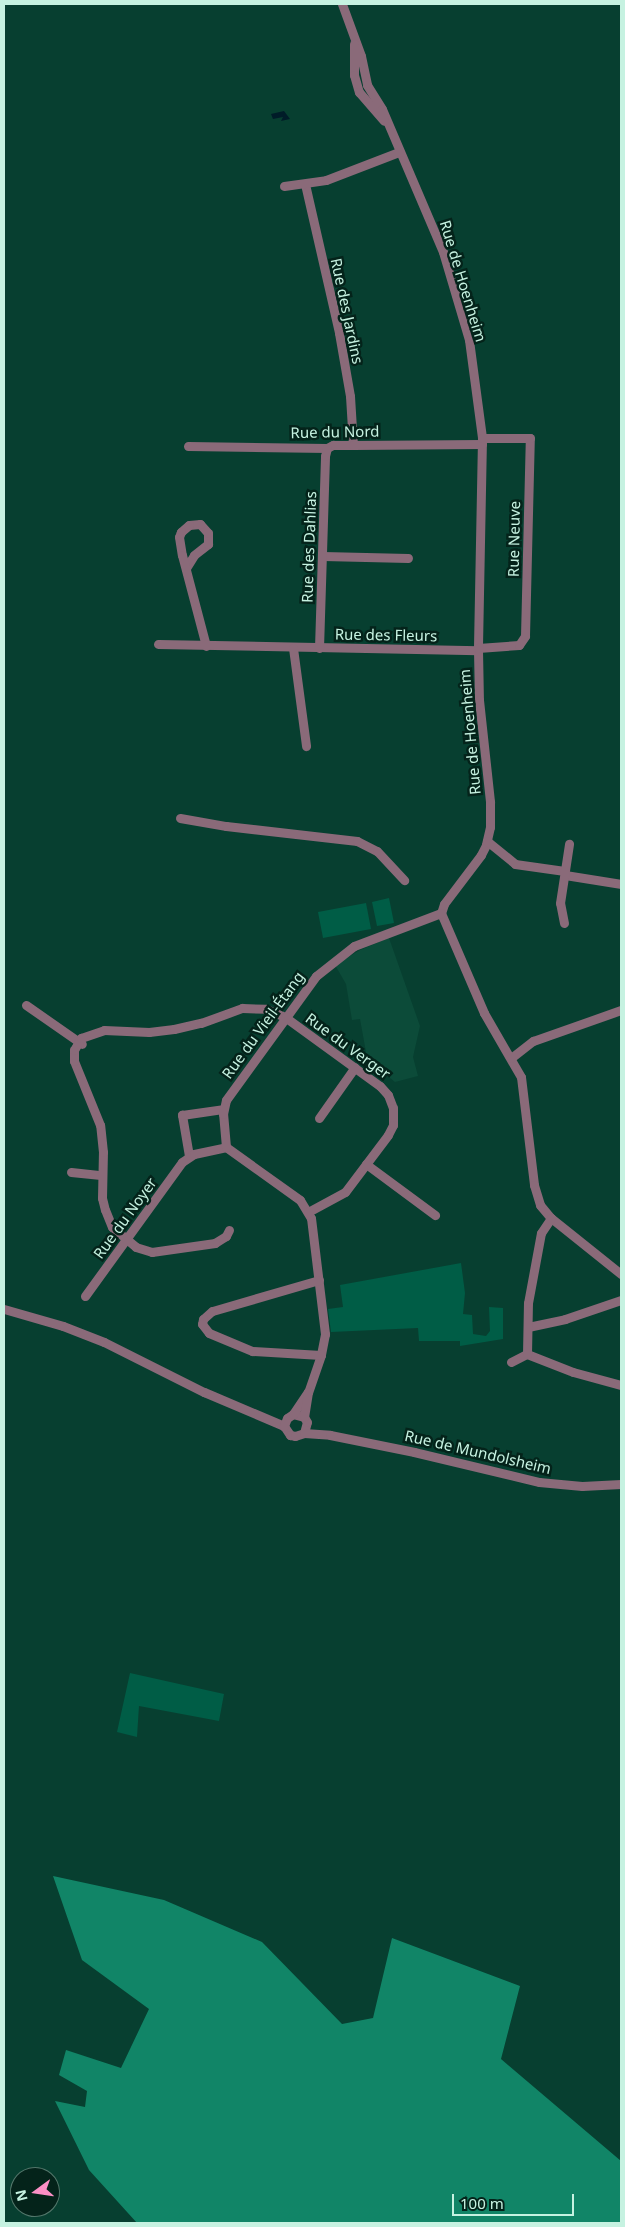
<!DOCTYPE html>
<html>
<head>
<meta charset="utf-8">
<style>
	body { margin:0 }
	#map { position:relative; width:625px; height:2227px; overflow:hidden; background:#073f30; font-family:"Noto Sans",sans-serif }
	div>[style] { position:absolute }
	.built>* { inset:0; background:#0c4b39 }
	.green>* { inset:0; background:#005d46 }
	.forest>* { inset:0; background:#118567 }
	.water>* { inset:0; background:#001c28 }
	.minor>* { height:9px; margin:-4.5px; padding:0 4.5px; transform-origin:4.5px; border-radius:4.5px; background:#8a6a79 }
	span { translate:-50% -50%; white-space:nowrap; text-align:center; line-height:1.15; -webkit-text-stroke:5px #04231a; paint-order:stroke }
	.street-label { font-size:15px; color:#c6f2e1 }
	.frame { position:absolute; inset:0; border:5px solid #c6f2e1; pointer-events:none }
	.north { position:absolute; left:10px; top:2167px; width:50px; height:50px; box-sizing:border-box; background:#04231a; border:1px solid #52766a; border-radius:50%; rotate:256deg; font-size:14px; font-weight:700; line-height:20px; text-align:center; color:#c6f2e1 }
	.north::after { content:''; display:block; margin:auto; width:18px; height:22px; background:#fb8fc5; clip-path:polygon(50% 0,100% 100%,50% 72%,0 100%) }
	.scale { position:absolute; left:452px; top:2194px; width:122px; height:22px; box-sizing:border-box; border:2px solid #c6f2e1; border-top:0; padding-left:6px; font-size:15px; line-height:18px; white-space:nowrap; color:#c6f2e1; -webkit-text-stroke:4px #04231a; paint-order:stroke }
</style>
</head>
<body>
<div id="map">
	<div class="built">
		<i style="clip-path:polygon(389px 938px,420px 1026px,413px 1057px,418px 1076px,395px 1082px,363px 1056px,366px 1052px,360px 1019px,352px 1020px,346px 984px,335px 965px,360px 950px)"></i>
	</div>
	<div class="green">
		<i style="clip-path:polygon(389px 898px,394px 923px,377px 926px,372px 902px)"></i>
		<i style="clip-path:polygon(366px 903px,371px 929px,323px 938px,318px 912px)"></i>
		<i style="clip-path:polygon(461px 1263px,465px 1293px,463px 1314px,472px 1315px,473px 1334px,486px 1336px,490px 1331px,489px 1307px,503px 1308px,503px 1339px,460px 1346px,460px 1341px,419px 1341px,418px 1328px,331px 1332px,328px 1309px,343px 1307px,340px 1285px)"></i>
		<i style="clip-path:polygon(130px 1673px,224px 1694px,219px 1721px,139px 1706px,137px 1737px,117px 1732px)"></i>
	</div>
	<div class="forest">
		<i style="clip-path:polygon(53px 1876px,164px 1900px,262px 1942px,342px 2024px,373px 2018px,392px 1938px,520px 1986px,501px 2059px,621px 2161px,621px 2223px,137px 2223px,89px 2170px,55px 2101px,85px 2107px,87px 2091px,59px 2075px,66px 2050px,121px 2068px,149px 2009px,82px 1960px)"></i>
	</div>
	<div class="water">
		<i style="clip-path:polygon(284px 111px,290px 119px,281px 121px,283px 117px,273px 119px,271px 114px)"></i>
	</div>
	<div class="minor">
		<i style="left:342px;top:4px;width:55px;rotate:69.9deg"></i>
		<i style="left:361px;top:56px;width:30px;rotate:78deg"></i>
		<i style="left:367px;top:85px;width:28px;rotate:58deg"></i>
		<i style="left:382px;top:109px;width:155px;rotate:66.9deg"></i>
		<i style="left:443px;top:252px;width:92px;rotate:73.5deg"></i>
		<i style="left:469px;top:340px;width:99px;rotate:82.4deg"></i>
		<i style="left:482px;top:438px;width:212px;rotate:91.1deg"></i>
		<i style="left:478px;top:650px;width:50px;rotate:88.9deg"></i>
		<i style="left:479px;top:700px;width:103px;rotate:83.8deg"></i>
		<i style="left:490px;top:802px;width:25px;rotate:90deg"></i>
		<i style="left:490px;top:827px;width:18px;rotate:103deg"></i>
		<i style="left:486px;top:845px;width:11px;rotate:117deg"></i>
		<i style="left:481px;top:855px;width:61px;rotate:127.1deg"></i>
		<i style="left:444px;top:904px;width:9px;rotate:108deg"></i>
		<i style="left:441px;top:913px;width:109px;rotate:66.7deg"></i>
		<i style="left:484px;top:1013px;width:74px;rotate:60deg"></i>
		<i style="left:521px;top:1077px;width:109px;rotate:83.1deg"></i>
		<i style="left:534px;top:1185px;width:21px;rotate:73deg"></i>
		<i style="left:540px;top:1205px;width:17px;rotate:50deg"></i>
		<i style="left:551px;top:1218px;width:90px;rotate:38.7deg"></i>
		<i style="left:354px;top:44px;width:31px;rotate:90deg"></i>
		<i style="left:354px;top:75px;width:18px;rotate:74deg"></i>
		<i style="left:359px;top:92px;width:38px;rotate:49deg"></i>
		<i style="left:305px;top:184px;width:153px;rotate:77.1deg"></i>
		<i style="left:339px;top:333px;width:64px;rotate:80.1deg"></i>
		<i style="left:350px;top:396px;width:49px;rotate:86.5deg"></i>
		<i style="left:284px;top:186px;width:42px;rotate:-8.1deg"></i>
		<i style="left:326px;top:180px;width:78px;rotate:-21deg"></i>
		<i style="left:188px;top:446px;width:139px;rotate:0.8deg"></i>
		<i style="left:327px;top:448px;width:7px;rotate:-27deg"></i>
		<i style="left:333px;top:445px;width:20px"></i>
		<i style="left:353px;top:445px;width:129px;rotate:-0.4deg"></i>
		<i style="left:323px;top:556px;width:85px;rotate:1.3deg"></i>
		<i style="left:186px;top:568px;width:15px;rotate:-58deg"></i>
		<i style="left:194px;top:555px;width:18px;rotate:-38deg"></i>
		<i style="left:208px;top:544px;width:11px;rotate:-90deg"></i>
		<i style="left:208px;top:533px;width:12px;rotate:-132deg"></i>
		<i style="left:200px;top:524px;width:11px;rotate:175deg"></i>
		<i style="left:189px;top:525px;width:11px;rotate:139deg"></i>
		<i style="left:181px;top:532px;width:5px;rotate:112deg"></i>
		<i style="left:179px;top:537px;width:18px;rotate:81deg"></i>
		<i style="left:182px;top:555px;width:94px;rotate:75.2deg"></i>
		<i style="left:158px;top:644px;width:320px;rotate:1.1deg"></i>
		<i style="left:293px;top:648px;width:99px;rotate:82.4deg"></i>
		<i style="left:319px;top:648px;width:192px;rotate:-88.2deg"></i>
		<i style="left:325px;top:456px;width:8px;rotate:-76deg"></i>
		<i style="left:478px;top:648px;width:41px;rotate:-4.2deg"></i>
		<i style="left:519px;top:645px;width:11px;rotate:-56deg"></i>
		<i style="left:525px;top:636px;width:198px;rotate:-88.6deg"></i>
		<i style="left:530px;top:438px;width:48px;rotate:180deg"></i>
		<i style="left:180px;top:818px;width:47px;rotate:9.9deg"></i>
		<i style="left:226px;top:826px;width:132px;rotate:6.5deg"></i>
		<i style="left:357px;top:841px;width:22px;rotate:27deg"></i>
		<i style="left:377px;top:851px;width:40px;rotate:47deg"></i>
		<i style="left:487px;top:841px;width:36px;rotate:39deg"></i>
		<i style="left:515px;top:864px;width:50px;rotate:8deg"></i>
		<i style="left:565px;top:875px;width:57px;rotate:9.1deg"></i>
		<i style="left:564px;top:923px;width:20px;rotate:-101deg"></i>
		<i style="left:560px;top:903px;width:60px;rotate:-81.3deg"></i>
		<i style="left:26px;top:1005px;width:68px;rotate:34.9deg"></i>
		<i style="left:511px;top:1058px;width:28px;rotate:-38deg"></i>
		<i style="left:533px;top:1041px;width:93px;rotate:-19.4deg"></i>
		<i style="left:319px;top:1118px;width:62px;rotate:-54.8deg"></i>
		<i style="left:226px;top:1147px;width:91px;rotate:35.6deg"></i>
		<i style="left:300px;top:1200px;width:21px;rotate:59deg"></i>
		<i style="left:311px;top:1218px;width:117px;rotate:83.1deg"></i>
		<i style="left:325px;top:1334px;width:21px;rotate:101deg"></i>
		<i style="left:321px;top:1355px;width:39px;rotate:109deg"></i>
		<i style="left:189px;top:1156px;width:42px;rotate:-99.7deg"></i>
		<i style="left:182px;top:1115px;width:41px;rotate:-8.3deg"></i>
		<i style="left:366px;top:1164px;width:86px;rotate:36.5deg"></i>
		<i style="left:71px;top:1172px;width:30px;rotate:6deg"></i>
		<i style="left:229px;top:1230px;width:7px;rotate:117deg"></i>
		<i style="left:226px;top:1236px;width:13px;rotate:148deg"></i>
		<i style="left:215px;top:1243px;width:64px;rotate:171.9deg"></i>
		<i style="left:152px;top:1252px;width:17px;rotate:-163deg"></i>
		<i style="left:136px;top:1247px;width:31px;rotate:-140deg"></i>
		<i style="left:112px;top:1227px;width:18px;rotate:-112deg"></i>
		<i style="left:105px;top:1210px;width:12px;rotate:-104deg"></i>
		<i style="left:102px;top:1198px;width:46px;rotate:-88.8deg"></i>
		<i style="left:103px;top:1152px;width:27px;rotate:-96deg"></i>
		<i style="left:100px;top:1125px;width:69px;rotate:-112.1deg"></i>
		<i style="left:74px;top:1061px;width:11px;rotate:-90deg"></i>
		<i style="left:74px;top:1050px;width:14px;rotate:-60deg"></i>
		<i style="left:81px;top:1038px;width:24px;rotate:-19deg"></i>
		<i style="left:104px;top:1030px;width:45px;rotate:2.5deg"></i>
		<i style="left:149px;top:1032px;width:25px;rotate:-7deg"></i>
		<i style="left:174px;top:1029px;width:28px;rotate:-13deg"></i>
		<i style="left:201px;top:1023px;width:44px;rotate:-20.1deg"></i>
		<i style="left:242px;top:1008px;width:24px;rotate:2deg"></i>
		<i style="left:266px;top:1009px;width:21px;rotate:23deg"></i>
		<i style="left:285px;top:1017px;width:117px;rotate:36deg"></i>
		<i style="left:380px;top:1086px;width:12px;rotate:48deg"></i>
		<i style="left:388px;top:1095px;width:14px;rotate:69deg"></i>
		<i style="left:393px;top:1108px;width:17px;rotate:90deg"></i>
		<i style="left:393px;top:1125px;width:11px;rotate:117deg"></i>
		<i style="left:388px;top:1135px;width:71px;rotate:127deg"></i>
		<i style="left:345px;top:1192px;width:42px;rotate:151.6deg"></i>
		<i style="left:319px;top:1280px;width:111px;rotate:163.8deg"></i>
		<i style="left:212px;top:1311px;width:12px;rotate:138deg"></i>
		<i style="left:203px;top:1319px;width:5px;rotate:101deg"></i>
		<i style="left:202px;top:1324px;width:11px;rotate:52deg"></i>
		<i style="left:209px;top:1333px;width:47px;rotate:22.7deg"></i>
		<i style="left:252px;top:1351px;width:69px;rotate:3.3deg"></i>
		<i style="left:85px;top:1296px;width:165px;rotate:-54.1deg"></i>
		<i style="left:182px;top:1162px;width:14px;rotate:-34deg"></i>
		<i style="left:194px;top:1154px;width:33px;rotate:-12deg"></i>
		<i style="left:226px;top:1147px;width:33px;rotate:-95deg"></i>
		<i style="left:223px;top:1114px;width:14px;rotate:-78deg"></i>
		<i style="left:226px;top:1100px;width:153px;rotate:-54deg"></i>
		<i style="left:316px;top:976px;width:48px;rotate:-38.3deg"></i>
		<i style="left:354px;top:946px;width:93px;rotate:-20.8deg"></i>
		<i style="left:4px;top:1309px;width:61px;rotate:16.1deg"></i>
		<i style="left:63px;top:1326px;width:44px;rotate:21.3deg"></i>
		<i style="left:104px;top:1342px;width:112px;rotate:26.6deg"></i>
		<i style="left:204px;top:1392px;width:87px;rotate:23deg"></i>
		<i style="left:284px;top:1426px;width:11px;rotate:56deg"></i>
		<i style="left:290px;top:1435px;width:5px;rotate:11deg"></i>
		<i style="left:295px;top:1436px;width:9px;rotate:-18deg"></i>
		<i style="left:304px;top:1433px;width:11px;rotate:-75deg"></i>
		<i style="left:307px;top:1422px;width:6px;rotate:-121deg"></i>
		<i style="left:304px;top:1417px;width:11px;rotate:-165deg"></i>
		<i style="left:293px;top:1414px;width:7px;rotate:146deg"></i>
		<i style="left:287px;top:1418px;width:9px;rotate:111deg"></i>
		<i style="left:528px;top:1327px;width:38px;rotate:-12deg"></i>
		<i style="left:565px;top:1319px;width:59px;rotate:-18.7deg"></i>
		<i style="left:527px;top:1354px;width:49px;rotate:21.4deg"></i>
		<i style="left:573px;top:1372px;width:50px;rotate:15.2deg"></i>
		<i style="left:511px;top:1362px;width:18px;rotate:-27deg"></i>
		<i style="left:527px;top:1354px;width:51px;rotate:-88.9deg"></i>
		<i style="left:528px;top:1303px;width:71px;rotate:-79.5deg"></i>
		<i style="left:541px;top:1233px;width:18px;rotate:-56deg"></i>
		<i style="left:293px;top:1414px;width:27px;rotate:-56deg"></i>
		<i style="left:308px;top:1392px;width:25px;rotate:99deg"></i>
		<i style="left:304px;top:1433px;width:26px;rotate:4deg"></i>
		<i style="left:330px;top:1435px;width:86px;rotate:11.4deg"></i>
		<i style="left:414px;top:1452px;width:129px;rotate:13.5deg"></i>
		<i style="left:539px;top:1482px;width:43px;rotate:5.3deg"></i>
		<i style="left:582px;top:1486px;width:39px;rotate:-3deg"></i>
	</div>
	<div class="street-label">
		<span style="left:463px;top:281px;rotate:73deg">Rue de Hoenheim</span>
		<span style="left:347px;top:311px;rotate:78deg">Rue des Jardins</span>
		<span style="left:335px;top:432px;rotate:-1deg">Rue du Nord</span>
		<span style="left:514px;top:539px;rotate:-89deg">Rue Neuve</span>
		<span style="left:309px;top:547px;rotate:-88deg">Rue des Dahlias</span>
		<span style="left:386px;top:635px;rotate:1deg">Rue des Fleurs</span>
		<span style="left:470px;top:732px;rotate:-95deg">Rue de Hoenheim</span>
		<span style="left:263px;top:1025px;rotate:-54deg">Rue du Vieil-Étang</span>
		<span style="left:348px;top:1046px;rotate:36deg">Rue du Verger</span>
		<span style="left:125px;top:1218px;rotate:-54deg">Rue du Noyer</span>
		<span style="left:478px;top:1452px;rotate:13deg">Rue de Mundolsheim</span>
	</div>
	<div class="frame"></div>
	<div class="north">N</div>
	<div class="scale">100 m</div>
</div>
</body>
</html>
